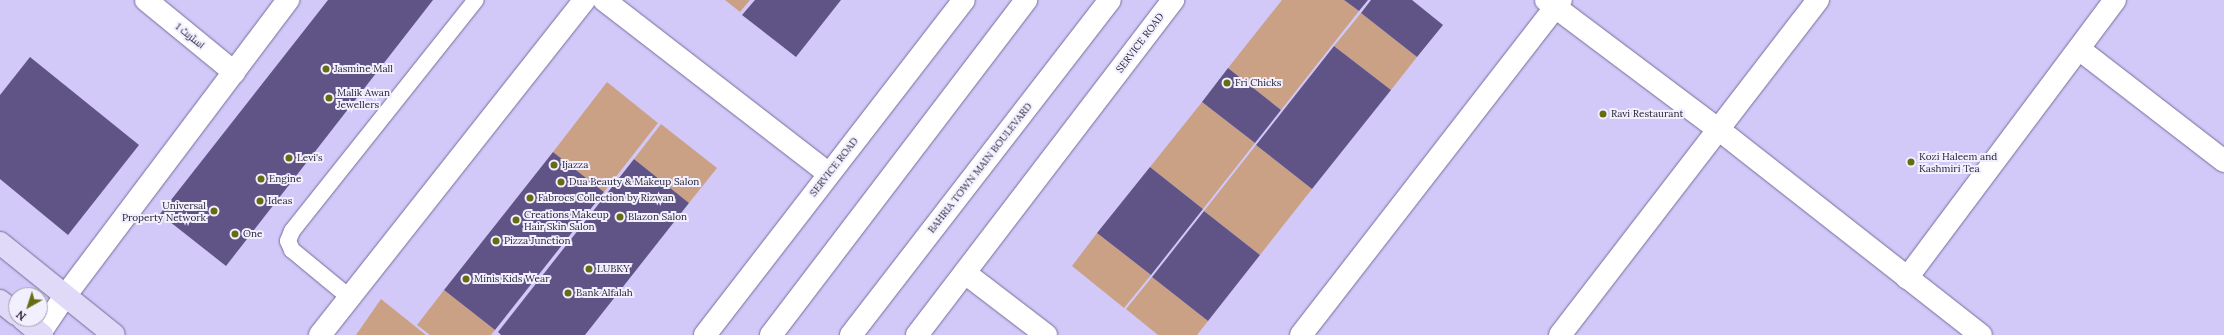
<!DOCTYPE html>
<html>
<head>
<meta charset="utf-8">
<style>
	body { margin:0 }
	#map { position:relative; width:2224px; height:335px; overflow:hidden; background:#d2c9f9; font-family:Lora,Cairo,serif }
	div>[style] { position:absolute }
	.green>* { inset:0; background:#cba186 }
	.building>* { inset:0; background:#605487 }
	.roads { filter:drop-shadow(0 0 1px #766d98) drop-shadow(0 0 1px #766d98) }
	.service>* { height:16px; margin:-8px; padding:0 8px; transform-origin:8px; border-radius:8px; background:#fff }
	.minor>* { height:22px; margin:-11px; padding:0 11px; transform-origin:11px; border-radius:11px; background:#fff }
	.tertiary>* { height:22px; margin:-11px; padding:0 11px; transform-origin:11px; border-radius:11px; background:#fff }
	.secondary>* { height:22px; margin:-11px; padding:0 11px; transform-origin:11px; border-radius:11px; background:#e1d9f8 }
	.dots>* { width:11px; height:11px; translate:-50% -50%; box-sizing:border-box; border:2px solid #f2effe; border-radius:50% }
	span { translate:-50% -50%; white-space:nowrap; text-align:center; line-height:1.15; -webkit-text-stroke:4px #f2effe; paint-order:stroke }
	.street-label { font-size:10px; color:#282436 }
	.poi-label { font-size:10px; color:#282436 }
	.left { translate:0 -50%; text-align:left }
	.right { translate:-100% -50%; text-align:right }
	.north { position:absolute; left:8px; top:287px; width:40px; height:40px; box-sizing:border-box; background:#f2effe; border:1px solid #a19eae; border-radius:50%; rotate:219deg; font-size:11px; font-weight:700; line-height:16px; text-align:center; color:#282436 }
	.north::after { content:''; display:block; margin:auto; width:14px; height:18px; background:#666c11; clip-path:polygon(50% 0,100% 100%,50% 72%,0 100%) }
</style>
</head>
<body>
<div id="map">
	<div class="green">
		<i style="clip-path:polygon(725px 0,750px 0,740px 12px)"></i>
		<i style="clip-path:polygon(1282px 0,1344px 0,1359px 11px,1281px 110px,1228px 68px)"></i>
		<i style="clip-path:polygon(1361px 13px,1417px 57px,1391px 90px,1334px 46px)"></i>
		<i style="clip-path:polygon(607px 82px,658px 123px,604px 192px,553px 152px)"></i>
		<i style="clip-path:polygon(1202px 102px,1255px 143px,1203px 209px,1150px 167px)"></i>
		<i style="clip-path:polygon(661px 124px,717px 168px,689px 203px,634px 159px)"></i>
		<i style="clip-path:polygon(1256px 145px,1312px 189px,1260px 255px,1204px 211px)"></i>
		<i style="clip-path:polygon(1097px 233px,1151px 275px,1124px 308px,1072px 266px)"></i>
		<i style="clip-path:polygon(1152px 277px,1208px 321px,1197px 335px,1158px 335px,1126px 309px)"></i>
		<i style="clip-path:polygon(444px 290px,495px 330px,491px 335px,430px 335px,417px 325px)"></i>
		<i style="clip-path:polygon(381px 299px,426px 335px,356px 335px)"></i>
	</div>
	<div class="building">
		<i style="clip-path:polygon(328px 0,433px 0,226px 266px,160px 214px)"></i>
		<i style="clip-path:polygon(755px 0,841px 0,796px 57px,742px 15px)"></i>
		<i style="clip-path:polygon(1344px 0,1368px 0,1359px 11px)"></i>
		<i style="clip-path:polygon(1371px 0,1412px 0,1443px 25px,1417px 57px,1361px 13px)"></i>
		<i style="clip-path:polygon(1334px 46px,1391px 90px,1312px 189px,1256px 145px)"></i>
		<i style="clip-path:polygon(30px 57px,139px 145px,68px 235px,0 179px,0 95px)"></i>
		<i style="clip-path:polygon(1228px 68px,1281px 110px,1255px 143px,1202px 102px)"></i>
		<i style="clip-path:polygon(553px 152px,604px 192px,495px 330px,444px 290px)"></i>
		<i style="clip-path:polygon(634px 159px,689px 203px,585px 335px,501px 335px,498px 332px)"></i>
		<i style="clip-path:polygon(1150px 167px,1203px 209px,1151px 275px,1097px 233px)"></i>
		<i style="clip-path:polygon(1204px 211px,1260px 255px,1208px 321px,1152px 277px)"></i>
	</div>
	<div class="roads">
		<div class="service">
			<i style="left:349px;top:297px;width:74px;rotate:-140.5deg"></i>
			<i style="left:292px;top:250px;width:10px;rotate:-114deg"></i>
			<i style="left:288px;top:241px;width:11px;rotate:-68deg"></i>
			<i style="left:292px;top:231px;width:295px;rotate:-51.5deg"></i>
		</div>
		<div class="minor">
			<i style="left:146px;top:0;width:114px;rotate:39.3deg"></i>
			<i style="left:604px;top:0;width:284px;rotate:37.7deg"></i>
			<i style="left:1546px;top:0;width:215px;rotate:36.9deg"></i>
			<i style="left:1718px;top:129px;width:334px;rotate:38.1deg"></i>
			<i style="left:2079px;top:49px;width:183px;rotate:37.7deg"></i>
			<i style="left:965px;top:273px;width:102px;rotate:37.4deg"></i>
			<i style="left:1907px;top:278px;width:347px;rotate:-53.2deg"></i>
			<i style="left:40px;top:333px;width:45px;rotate:-56deg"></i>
			<i style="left:65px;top:296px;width:371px;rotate:-53deg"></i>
			<i style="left:320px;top:335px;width:427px;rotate:-51.7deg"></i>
			<i style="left:705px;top:335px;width:423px;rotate:-52.3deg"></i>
			<i style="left:917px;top:335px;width:422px;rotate:-52.6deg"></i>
			<i style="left:1301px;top:335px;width:424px;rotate:-52.2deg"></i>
			<i style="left:1560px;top:335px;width:423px;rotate:-52.4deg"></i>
		</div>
		<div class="tertiary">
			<i style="left:771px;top:335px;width:421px;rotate:-52.7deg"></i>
			<i style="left:851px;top:335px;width:423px;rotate:-52.3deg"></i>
		</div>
		<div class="secondary">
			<i style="left:0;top:243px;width:146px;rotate:38.9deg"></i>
			<i style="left:0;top:301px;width:21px;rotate:39deg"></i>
			<i style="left:23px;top:319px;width:25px;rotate:40deg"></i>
		</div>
	</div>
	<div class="dots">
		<i style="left:326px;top:69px;background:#666c11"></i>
		<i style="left:1227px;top:83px;background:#666c11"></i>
		<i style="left:329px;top:98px;background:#666c11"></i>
		<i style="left:1603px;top:114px;background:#666c11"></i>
		<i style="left:289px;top:158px;background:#666c11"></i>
		<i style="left:1911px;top:162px;background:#666c11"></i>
		<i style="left:554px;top:165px;background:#666c11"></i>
		<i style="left:261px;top:179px;background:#666c11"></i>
		<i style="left:561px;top:182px;background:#666c11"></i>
		<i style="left:530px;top:198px;background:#666c11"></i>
		<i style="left:260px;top:201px;background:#666c11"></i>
		<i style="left:214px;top:211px;background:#666c11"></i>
		<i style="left:620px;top:217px;background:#666c11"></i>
		<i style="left:516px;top:220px;background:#666c11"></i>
		<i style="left:235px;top:234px;background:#666c11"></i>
		<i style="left:496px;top:241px;background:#666c11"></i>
		<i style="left:589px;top:269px;background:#666c11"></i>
		<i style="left:466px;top:279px;background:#666c11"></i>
		<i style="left:568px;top:293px;background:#666c11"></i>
	</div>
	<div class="street-label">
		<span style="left:190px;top:36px;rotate:39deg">اسٹریٹ 1</span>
		<span style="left:1140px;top:43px;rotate:-53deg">SERVICE ROAD</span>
		<span style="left:834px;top:167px;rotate:-52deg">SERVICE ROAD</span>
		<span style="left:980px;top:168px;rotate:-52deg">BAHRIA TOWN MAIN BOULEVARD</span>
	</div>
	<div class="poi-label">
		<span class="left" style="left:334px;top:69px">Jasmine Mall</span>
		<span class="left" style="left:1235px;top:83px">Fri Chicks</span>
		<span class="left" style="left:337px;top:98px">Malik Awan<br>Jewellers</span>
		<span class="left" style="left:1611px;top:114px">Ravi Restaurant</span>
		<span class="left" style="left:1919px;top:162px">Kozi Haleem and<br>Kashmiri Tea</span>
		<span class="left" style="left:297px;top:158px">Levi's</span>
		<span class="left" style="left:562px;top:165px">Ijazza</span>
		<span class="left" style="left:269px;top:179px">Engine</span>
		<span class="left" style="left:569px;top:182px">Dua Beauty &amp; Makeup Salon</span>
		<span class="left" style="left:538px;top:198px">Fabrocs Collection by Rizwan</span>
		<span class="left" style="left:268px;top:201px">Ideas</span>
		<span class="right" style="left:206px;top:211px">Universal<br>Property Network</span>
		<span class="left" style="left:524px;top:220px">Creations Makeup<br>Hair Skin Salon</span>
		<span class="left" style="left:628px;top:217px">Blazon Salon</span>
		<span class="left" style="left:243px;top:234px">One</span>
		<span class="left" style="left:504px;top:241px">Pizza Junction</span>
		<span class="left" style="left:597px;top:269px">LUBKY</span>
		<span class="left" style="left:474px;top:279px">Minis Kids Wear</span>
		<span class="left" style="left:576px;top:293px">Bank Alfalah</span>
	</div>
	<div class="north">N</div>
</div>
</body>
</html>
